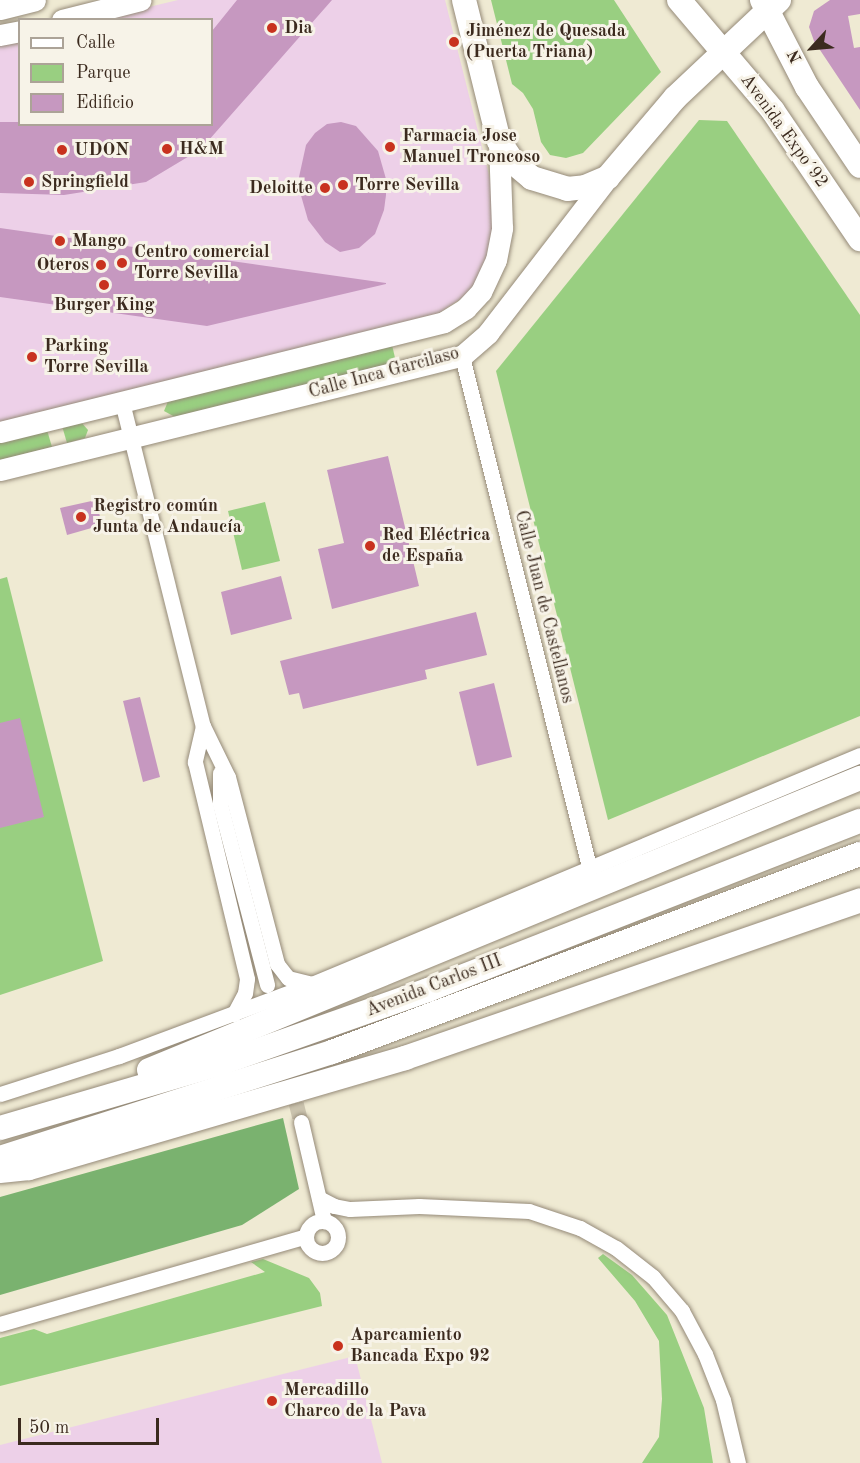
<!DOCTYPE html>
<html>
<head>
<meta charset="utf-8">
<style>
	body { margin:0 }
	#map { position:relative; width:860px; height:1463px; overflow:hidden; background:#efead3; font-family:"Old Standard TT",serif }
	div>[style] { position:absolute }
	.built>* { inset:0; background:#edd0e8 }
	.green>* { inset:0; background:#99cf81 }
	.forest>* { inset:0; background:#7ab26f }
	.building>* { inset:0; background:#c698c0 }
	.street-tunnel>* { height:15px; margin-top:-7.5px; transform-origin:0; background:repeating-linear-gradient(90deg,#cbc4af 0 15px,transparent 0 23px) }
	.roads { filter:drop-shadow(0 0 2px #958a78) drop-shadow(0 0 2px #958a78) }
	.street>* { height:15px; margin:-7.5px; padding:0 7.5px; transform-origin:7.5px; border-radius:7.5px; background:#fff }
	.street>.ring { margin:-7.5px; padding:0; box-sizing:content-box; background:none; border:15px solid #fff; border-radius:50% }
	.secondary>* { height:21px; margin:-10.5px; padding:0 10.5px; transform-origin:10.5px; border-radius:10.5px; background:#fff }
	.primary>* { height:24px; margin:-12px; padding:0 12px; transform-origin:12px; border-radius:12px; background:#fff }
	.dots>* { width:16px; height:16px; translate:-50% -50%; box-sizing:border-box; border:3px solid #f7f3e8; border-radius:50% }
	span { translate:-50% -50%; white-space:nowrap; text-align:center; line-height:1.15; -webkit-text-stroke:6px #f7f3e8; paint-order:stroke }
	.poi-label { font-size:18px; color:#3b2a1e; font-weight:700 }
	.left { translate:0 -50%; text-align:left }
	.right { translate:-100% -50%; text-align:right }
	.street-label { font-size:18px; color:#3b2a1e }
	.legend { position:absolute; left:18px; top:18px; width:195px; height:108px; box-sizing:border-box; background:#f7f3e8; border:2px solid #aca397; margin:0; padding:8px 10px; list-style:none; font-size:18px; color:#3b2a1e }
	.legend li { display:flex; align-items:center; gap:12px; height:30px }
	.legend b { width:30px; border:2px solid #aca397 }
	.north { position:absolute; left:782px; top:18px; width:60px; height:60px; -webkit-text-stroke:4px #f7f3e8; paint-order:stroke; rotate:244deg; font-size:16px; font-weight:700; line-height:24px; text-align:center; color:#3b2a1e }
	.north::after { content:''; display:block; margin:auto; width:21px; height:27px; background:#3b2a1e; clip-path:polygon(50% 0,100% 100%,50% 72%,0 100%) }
	.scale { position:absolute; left:18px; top:1418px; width:141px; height:27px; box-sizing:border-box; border:3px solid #3b2a1e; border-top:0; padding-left:8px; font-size:18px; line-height:21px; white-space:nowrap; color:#3b2a1e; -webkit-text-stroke:4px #f7f3e8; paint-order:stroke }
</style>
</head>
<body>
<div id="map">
	<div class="built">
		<i style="clip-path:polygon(178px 0,445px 0,492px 187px,494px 236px,480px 278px,465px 296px,436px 315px,0 423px,0 44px,19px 39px,20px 124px,212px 124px,212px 20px,99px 19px)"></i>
		<i style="clip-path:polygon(355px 1356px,382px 1463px,0 1463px,0 1445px)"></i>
	</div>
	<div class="green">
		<i style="clip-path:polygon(491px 0,614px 0,661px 72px,583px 153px,566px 158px,550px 155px,541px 142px,533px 109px,523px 93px,512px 84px)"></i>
		<i style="clip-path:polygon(699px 120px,727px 121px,860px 315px,860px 716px,608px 820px,496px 371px)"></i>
		<i style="clip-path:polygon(392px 345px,396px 362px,175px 417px,164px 411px,169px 399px)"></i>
		<i style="clip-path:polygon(81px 422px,88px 430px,85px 438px,67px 443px,62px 426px)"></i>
		<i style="clip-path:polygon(47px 430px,52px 447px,0 460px,0 441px)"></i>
		<i style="clip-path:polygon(265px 502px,280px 561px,242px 570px,228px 511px)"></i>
		<i style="clip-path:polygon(7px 577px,103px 961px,0 995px,0 579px)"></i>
		<i style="clip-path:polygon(603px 1254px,632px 1275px,667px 1315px,704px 1408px,713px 1463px,642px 1463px,659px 1437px,662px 1399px,659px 1341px,635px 1301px,598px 1258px)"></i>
		<i style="clip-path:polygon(263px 1259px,309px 1278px,320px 1293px,322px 1306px,0 1386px,0 1338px,34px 1329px,47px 1334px,265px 1272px,251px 1262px)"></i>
	</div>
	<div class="forest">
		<i style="clip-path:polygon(283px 1118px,299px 1189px,242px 1225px,0 1295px,0 1197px)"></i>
	</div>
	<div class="building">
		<i style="clip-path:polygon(237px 0,332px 0,201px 149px,146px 182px,64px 195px,0 193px,0 122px,20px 122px,20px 124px,212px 124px,212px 31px)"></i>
		<i style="clip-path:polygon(830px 0,860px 0,860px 14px,848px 16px,854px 48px,860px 47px,860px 110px,814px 41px,809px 27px,814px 11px)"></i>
		<i style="clip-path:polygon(341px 122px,356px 126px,378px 151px,386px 179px,386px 195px,384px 210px,375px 234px,359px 248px,340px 252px,325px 242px,308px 220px,300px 192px,299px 177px,306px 145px,315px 133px,327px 124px)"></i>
		<i style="clip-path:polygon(0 228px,386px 283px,386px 284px,207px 326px,0 297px)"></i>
		<i style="clip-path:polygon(388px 456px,419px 586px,332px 609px,318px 549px,344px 543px,327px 470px)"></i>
		<i style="clip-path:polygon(96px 500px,102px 525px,67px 535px,60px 508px)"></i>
		<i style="clip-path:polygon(281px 576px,292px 619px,231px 635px,221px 592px)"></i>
		<i style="clip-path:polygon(476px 612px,487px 655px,425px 670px,427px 679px,303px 709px,299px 693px,289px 695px,280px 661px)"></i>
		<i style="clip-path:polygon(494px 683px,512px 757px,477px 766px,459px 692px)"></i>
		<i style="clip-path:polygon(140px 697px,160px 777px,143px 782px,123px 701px)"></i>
		<i style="clip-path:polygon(20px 718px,44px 817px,0 828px,0 723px)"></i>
	</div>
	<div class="street-tunnel">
		<i style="left:285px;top:1058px;width:66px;rotate:76deg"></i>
	</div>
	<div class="roads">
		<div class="street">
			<i style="left:462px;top:356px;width:527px;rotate:76.04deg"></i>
			<i style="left:122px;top:402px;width:334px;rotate:76deg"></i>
			<i style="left:203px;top:726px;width:57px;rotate:63.9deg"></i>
			<i style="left:228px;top:777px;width:193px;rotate:75.3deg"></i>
			<i style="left:277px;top:964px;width:18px;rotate:52deg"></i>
			<i style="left:288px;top:978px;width:25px;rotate:14deg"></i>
			<i style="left:203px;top:726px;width:37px;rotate:103deg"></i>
			<i style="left:195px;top:762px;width:223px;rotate:76.5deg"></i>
			<i style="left:247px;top:979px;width:14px;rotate:98deg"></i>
			<i style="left:245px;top:993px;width:24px;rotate:118deg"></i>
			<i style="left:220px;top:773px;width:31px;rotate:90deg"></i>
			<i style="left:220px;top:804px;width:187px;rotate:75.4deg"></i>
			<i style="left:0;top:1094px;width:125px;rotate:-17.7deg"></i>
			<i style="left:119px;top:1056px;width:206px;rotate:-20.5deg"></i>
			<i style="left:312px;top:984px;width:594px;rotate:-22.68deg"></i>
			<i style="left:301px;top:1122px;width:102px;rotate:76.9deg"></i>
			<i style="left:319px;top:1198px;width:17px;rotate:28deg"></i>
			<i style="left:334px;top:1206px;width:16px;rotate:11deg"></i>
			<i style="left:350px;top:1209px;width:69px;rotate:-2.5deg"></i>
			<i style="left:419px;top:1206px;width:110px;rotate:2.6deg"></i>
			<i style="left:529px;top:1211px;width:54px;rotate:18.4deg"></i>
			<i style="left:580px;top:1228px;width:41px;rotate:29.1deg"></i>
			<i style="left:616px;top:1248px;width:47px;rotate:38.1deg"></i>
			<i style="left:653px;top:1277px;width:45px;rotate:49.5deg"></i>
			<i style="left:682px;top:1311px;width:49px;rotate:61.9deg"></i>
			<i style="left:705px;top:1354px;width:49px;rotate:68.6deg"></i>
			<i style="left:723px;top:1400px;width:65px;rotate:76.6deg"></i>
			<i class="ring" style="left:306px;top:1221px;width:17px;height:17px"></i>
			<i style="left:0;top:1324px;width:318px;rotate:-16deg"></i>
		</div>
		<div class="secondary">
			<i style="left:0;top:9px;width:36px;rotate:-14deg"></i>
			<i style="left:62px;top:20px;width:81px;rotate:-14.2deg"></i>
			<i style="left:0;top:35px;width:20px;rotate:-11deg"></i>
			<i style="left:0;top:432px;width:457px;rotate:-13.9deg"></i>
			<i style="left:444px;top:322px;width:26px;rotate:-32deg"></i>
			<i style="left:466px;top:308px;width:22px;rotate:-47deg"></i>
			<i style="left:481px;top:292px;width:35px;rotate:-65deg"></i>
			<i style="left:496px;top:260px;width:33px;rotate:-79deg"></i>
			<i style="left:502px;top:228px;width:87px;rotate:-92deg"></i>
			<i style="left:0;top:470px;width:476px;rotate:-13.9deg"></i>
			<i style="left:462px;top:356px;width:35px;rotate:-41deg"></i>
			<i style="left:488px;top:333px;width:197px;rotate:-52.4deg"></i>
		</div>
		<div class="primary">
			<i style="left:464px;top:0;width:145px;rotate:76.1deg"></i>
			<i style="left:499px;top:141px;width:27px;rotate:56deg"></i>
			<i style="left:514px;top:163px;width:23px;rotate:40deg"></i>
			<i style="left:532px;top:178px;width:37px;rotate:17deg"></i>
			<i style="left:567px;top:189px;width:18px;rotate:-6deg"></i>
			<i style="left:585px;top:187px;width:25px;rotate:-23deg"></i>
			<i style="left:608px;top:177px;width:104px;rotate:-49.7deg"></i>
			<i style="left:675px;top:98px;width:143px;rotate:-43.3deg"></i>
			<i style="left:679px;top:0;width:145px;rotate:49.7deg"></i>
			<i style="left:773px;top:111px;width:155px;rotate:55.8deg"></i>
			<i style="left:762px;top:0;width:98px;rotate:62.7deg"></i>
			<i style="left:807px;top:87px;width:95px;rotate:56.1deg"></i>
			<i style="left:149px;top:1070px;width:769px;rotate:-22.33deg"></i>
			<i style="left:0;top:1128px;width:231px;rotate:-16.3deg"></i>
			<i style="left:222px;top:1063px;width:219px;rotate:-19.5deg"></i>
			<i style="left:428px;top:990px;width:464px;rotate:-21.4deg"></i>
			<i style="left:0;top:1158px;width:349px;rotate:-17.7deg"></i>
			<i style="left:332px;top:1052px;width:564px;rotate:-20.56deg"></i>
			<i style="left:0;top:1171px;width:29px;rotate:-6deg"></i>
			<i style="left:29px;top:1168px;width:392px;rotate:-16.3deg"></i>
			<i style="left:405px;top:1058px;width:482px;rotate:-19.1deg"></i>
		</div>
	</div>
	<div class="dots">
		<i style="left:272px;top:28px;background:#c8321e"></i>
		<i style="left:454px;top:42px;background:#c8321e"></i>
		<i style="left:390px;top:147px;background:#c8321e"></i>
		<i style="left:167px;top:149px;background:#c8321e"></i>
		<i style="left:62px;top:150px;background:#c8321e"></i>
		<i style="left:29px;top:182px;background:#c8321e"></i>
		<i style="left:343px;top:185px;background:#c8321e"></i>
		<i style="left:325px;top:188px;background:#c8321e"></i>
		<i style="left:60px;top:241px;background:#c8321e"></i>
		<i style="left:122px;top:263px;background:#c8321e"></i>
		<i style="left:101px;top:265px;background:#c8321e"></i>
		<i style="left:104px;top:285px;background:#c8321e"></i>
		<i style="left:32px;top:357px;background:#c8321e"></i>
		<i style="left:81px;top:517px;background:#c8321e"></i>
		<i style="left:370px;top:546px;background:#c8321e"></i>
		<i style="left:338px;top:1346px;background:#c8321e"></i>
		<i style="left:272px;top:1401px;background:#c8321e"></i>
	</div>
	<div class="poi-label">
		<span class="left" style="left:284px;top:28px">Dia</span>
		<span class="left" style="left:466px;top:42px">Jiménez de Quesada<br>(Puerta Triana)</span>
		<span class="left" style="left:402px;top:147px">Farmacia Jose<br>Manuel Troncoso</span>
		<span class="left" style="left:179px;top:149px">H&amp;M</span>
		<span class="left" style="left:74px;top:150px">UDON</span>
		<span class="left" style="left:41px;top:182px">Springfield</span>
		<span class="left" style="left:355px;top:185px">Torre Sevilla</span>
		<span class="right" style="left:313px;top:188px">Deloitte</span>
		<span class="left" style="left:72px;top:241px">Mango</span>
		<span class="left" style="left:134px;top:263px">Centro comercial<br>Torre Sevilla</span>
		<span class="right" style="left:89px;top:265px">Oteros</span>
		<span style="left:104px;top:305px">Burger King</span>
		<span class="left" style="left:44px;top:357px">Parking<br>Torre Sevilla</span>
		<span class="left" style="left:93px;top:517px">Registro común<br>Junta de Andaucía</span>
		<span class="left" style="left:382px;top:546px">Red Eléctrica<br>de España</span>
		<span class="left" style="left:350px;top:1346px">Aparcamiento<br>Bancada Expo 92</span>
		<span class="left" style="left:284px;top:1401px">Mercadillo<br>Charco de la Pava</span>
	</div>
	<div class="street-label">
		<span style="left:784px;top:131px;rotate:54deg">Avenida Expo´92</span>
		<span style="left:384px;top:373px;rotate:-15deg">Calle Inca Garcilaso</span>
		<span style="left:544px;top:607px;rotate:76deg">Calle Juan de Castellanos</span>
		<span style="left:434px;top:986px;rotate:-21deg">Avenida Carlos III</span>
	</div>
	<ul class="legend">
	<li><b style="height:8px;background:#fff"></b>Calle</li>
	<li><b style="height:16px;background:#99cf81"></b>Parque</li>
	<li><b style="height:16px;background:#c698c0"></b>Edificio</li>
	</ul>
	<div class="north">N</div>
	<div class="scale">50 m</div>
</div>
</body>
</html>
